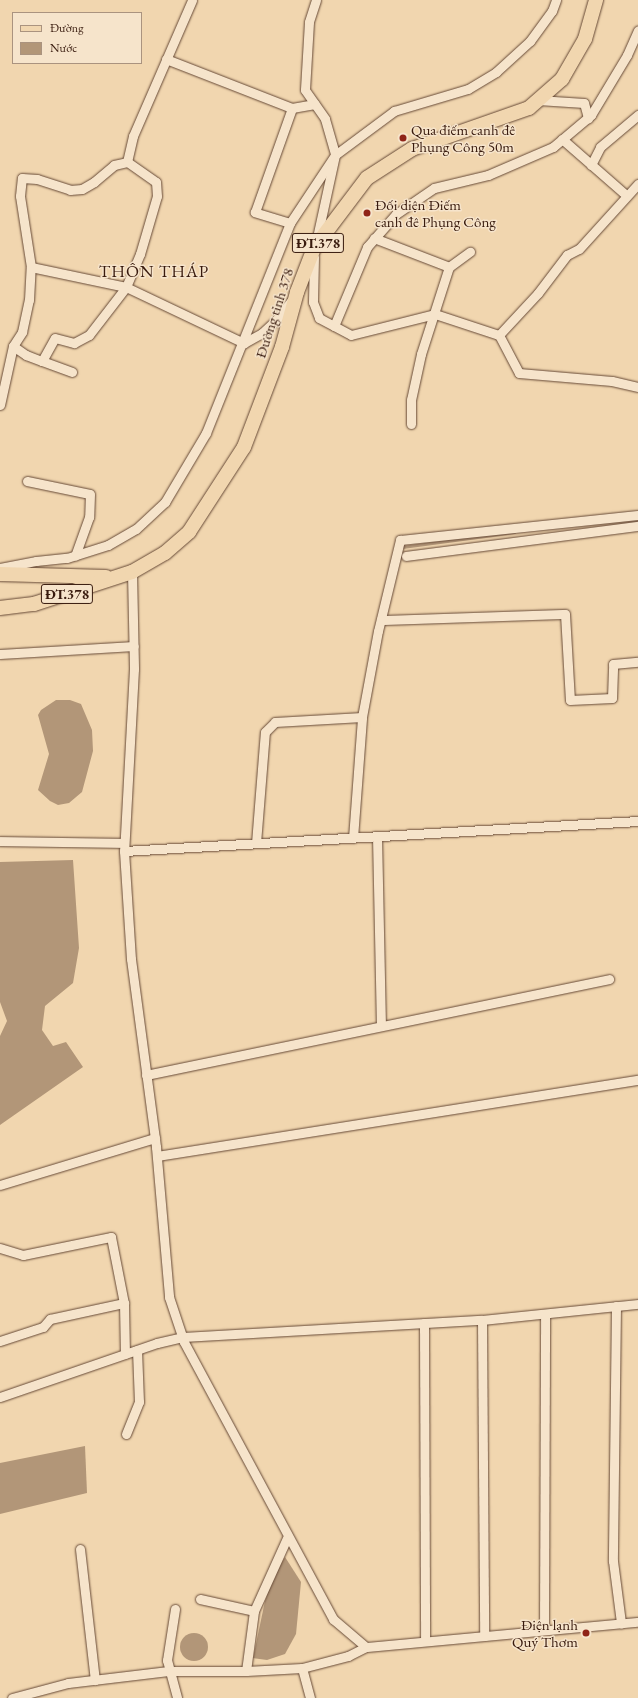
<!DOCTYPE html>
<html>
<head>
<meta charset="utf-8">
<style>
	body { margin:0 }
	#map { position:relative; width:638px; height:1698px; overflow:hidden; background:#f1d6af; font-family:"EB Garamond",serif }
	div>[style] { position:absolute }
	.water>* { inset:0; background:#b29678 }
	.round { border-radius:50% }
	.stream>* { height:3px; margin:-1.5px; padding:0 1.5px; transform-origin:1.5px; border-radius:1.5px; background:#b29678 }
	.roads { filter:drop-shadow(0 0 1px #664936) drop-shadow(0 0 1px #664936) }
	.minor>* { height:9px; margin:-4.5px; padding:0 4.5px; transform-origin:4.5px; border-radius:4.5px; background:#f6e4cb }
	.primary>* { height:14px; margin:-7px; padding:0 7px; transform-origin:7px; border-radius:7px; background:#f1d6af }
	.dots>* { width:11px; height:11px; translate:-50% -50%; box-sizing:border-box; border:2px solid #f6e4cb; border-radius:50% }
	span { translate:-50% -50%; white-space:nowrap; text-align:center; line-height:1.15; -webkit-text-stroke:3px #f6e4cb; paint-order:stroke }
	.shield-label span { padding:1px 3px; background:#f6e4cb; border:1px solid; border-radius:3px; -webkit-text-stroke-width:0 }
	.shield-label { font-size:14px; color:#381a0d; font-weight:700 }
	.poi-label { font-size:15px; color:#381a0d }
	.left { translate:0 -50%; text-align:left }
	.right { translate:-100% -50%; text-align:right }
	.street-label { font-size:15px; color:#381a0d }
	.quarter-label { font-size:17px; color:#381a0d; letter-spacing:1px }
	.legend { position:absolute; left:12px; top:12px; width:130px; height:52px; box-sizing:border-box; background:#f6e4cb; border:1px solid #aa937f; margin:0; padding:5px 7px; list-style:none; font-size:12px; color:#381a0d }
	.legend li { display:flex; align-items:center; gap:8px; height:20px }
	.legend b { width:20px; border:1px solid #aa937f }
</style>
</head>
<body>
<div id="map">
	<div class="water">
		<i style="clip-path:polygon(56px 700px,70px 700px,81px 704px,92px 730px,93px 751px,82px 792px,69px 803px,58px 805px,50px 801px,38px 790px,49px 754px,38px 715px,41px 710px)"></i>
		<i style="clip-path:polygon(73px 860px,79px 948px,73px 983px,45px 1006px,42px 1030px,53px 1046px,66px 1042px,83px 1067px,0 1125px,0 1036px,7px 1021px,0 1002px,0 862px)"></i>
		<i style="clip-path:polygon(85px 1446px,87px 1493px,0 1514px,0 1463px)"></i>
		<i style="clip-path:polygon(285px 1557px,301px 1582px,296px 1634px,285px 1654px,267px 1660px,253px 1658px,265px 1601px,273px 1578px)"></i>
		<i class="round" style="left:180px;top:1633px;width:28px;height:28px"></i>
	</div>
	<div class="stream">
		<i style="left:402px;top:547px;width:113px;rotate:-7.6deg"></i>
	</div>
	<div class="roads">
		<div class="minor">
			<i style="left:316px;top:0;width:23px;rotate:108deg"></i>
			<i style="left:309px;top:22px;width:68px;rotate:93.4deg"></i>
			<i style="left:305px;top:90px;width:35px;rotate:55deg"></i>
			<i style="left:325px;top:119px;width:37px;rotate:74deg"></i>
			<i style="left:335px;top:155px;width:89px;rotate:102.3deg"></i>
			<i style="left:166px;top:59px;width:135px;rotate:21.3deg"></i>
			<i style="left:292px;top:108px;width:23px;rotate:-10deg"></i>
			<i style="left:538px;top:100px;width:46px;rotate:3.7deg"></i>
			<i style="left:584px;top:103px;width:16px;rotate:75deg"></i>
			<i style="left:562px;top:139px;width:86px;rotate:41.2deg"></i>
			<i style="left:591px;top:165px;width:20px;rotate:-63deg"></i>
			<i style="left:600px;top:147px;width:50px;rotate:-40.1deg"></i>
			<i style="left:290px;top:223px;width:37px;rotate:-163deg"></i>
			<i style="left:255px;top:212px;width:110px;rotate:-70.4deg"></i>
			<i style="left:374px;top:238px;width:80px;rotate:21.1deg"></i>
			<i style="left:314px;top:257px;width:45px;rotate:91.3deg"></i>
			<i style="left:313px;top:302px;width:17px;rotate:69deg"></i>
			<i style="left:319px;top:318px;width:36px;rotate:28deg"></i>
			<i style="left:351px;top:335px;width:87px;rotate:-14deg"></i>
			<i style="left:435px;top:314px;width:67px;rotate:18.2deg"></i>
			<i style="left:499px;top:335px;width:43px;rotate:62.2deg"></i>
			<i style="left:519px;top:373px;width:93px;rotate:4.9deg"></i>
			<i style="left:612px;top:381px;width:27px;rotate:13deg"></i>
			<i style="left:31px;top:267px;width:72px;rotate:-98.8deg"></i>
			<i style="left:20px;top:196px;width:18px;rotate:-84deg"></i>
			<i style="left:22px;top:178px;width:15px;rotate:4deg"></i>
			<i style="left:37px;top:179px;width:35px;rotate:18deg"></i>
			<i style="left:70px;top:190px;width:12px;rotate:-5deg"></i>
			<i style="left:82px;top:189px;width:14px;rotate:-30deg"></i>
			<i style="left:94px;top:182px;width:26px;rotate:-40deg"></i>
			<i style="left:114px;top:165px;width:13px;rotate:-13deg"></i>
			<i style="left:334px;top:326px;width:86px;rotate:-67.3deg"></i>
			<i style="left:367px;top:247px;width:44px;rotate:-48.7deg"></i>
			<i style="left:396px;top:214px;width:46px;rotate:-34.4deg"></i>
			<i style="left:434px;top:188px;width:56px;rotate:-13.5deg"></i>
			<i style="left:488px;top:175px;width:71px;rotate:-23.3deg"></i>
			<i style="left:553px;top:147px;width:50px;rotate:-40.1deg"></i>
			<i style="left:591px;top:115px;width:70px;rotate:-59deg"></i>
			<i style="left:627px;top:55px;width:27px;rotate:-66deg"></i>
			<i style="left:499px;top:335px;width:57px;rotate:-47.1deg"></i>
			<i style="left:538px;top:293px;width:48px;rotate:-52.7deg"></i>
			<i style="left:567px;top:255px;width:13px;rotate:-27deg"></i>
			<i style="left:579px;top:249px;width:88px;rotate:-47.8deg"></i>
			<i style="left:13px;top:346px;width:17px;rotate:-57deg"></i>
			<i style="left:22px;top:332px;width:33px;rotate:-78deg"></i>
			<i style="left:29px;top:300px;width:33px;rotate:-87deg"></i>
			<i style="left:31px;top:267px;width:97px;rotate:11.9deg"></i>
			<i style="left:126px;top:287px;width:131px;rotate:25.4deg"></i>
			<i style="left:244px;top:343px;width:21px;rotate:-29deg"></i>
			<i style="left:262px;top:333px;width:21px;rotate:-43deg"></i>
			<i style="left:277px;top:319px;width:24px;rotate:-52deg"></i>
			<i style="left:42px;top:361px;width:32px;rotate:20deg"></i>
			<i style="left:0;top:405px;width:60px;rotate:-77.6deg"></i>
			<i style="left:13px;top:346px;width:16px;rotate:35deg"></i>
			<i style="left:26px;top:355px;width:17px;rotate:21deg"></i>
			<i style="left:42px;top:361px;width:26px;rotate:-61deg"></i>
			<i style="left:55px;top:338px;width:20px;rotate:15deg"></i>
			<i style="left:74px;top:343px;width:17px;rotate:-28deg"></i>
			<i style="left:89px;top:335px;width:61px;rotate:-52.4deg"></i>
			<i style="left:126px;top:287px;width:36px;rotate:-67deg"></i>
			<i style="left:140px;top:254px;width:60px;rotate:-73.7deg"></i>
			<i style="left:157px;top:196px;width:14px;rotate:-94deg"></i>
			<i style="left:156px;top:182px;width:35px;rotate:-145deg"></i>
			<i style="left:127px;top:162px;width:27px;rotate:-77deg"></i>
			<i style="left:133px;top:136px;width:148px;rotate:-66.5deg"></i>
			<i style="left:411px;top:424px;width:24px;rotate:-90deg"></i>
			<i style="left:411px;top:400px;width:47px;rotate:-77.7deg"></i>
			<i style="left:421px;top:354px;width:91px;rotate:-72.2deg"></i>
			<i style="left:449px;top:267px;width:26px;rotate:-36deg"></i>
			<i style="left:27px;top:481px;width:64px;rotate:11.7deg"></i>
			<i style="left:90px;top:494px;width:23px;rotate:92deg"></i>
			<i style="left:89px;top:517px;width:41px;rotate:109.7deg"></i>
			<i style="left:406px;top:556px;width:234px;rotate:-7.4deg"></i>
			<i style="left:0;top:568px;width:37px;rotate:-11deg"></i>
			<i style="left:36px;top:561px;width:31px;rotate:-6deg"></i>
			<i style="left:67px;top:558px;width:43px;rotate:-17.6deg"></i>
			<i style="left:108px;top:545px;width:32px;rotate:-30deg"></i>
			<i style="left:136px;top:529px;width:40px;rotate:-43deg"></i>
			<i style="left:165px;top:502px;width:80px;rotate:-59.3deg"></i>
			<i style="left:206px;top:433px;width:226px;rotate:-68.2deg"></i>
			<i style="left:290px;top:223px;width:82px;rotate:-56.5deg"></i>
			<i style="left:335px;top:155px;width:74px;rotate:-36.7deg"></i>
			<i style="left:394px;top:111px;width:77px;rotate:-16.6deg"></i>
			<i style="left:468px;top:89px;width:33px;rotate:-31deg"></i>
			<i style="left:496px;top:72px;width:46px;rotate:-42.4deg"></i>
			<i style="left:530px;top:41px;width:37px;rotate:-54deg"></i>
			<i style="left:552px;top:11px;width:12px;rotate:-70deg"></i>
			<i style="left:132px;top:572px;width:97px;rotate:88.8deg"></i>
			<i style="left:134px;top:669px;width:182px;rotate:93.1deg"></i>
			<i style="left:124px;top:851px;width:108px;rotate:86.3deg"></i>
			<i style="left:131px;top:959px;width:190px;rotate:82.4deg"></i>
			<i style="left:156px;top:1147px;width:151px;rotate:85deg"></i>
			<i style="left:169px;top:1297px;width:47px;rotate:71.6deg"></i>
			<i style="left:184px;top:1342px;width:315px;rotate:61.7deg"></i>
			<i style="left:333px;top:1619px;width:43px;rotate:40.3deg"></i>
			<i style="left:381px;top:620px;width:184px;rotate:-1.9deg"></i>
			<i style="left:565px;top:614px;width:86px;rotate:86.7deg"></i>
			<i style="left:570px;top:700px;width:42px;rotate:-2.7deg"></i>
			<i style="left:612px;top:698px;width:34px;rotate:-88deg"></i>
			<i style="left:613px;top:664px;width:25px;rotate:-5deg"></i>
			<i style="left:0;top:654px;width:134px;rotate:-3.4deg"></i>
			<i style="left:377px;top:836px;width:190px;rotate:88.8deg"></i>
			<i style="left:353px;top:838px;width:121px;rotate:-85.7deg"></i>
			<i style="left:362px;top:717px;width:87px;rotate:-79.5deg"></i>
			<i style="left:378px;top:631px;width:94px;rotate:-76.4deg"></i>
			<i style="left:400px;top:540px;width:239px;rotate:-6deg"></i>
			<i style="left:0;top:841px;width:124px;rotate:0.9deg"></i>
			<i style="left:256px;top:843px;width:111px;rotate:-85.4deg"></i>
			<i style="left:265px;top:732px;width:14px;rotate:-45deg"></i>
			<i style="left:275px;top:722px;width:87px;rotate:-3.3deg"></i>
			<i style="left:124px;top:851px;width:515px;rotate:-3.34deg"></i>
			<i style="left:146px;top:1075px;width:473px;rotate:-11.7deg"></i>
			<i style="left:157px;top:1156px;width:487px;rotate:-9deg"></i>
			<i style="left:0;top:1185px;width:162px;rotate:-16.9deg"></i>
			<i style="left:0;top:1248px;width:24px;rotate:17deg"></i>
			<i style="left:23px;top:1255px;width:90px;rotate:-11.6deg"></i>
			<i style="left:111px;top:1237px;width:67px;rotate:78.9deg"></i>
			<i style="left:124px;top:1303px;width:51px;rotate:88.9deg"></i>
			<i style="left:616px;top:1306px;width:255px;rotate:90.7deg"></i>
			<i style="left:613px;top:1561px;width:63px;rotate:82.6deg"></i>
			<i style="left:482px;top:1320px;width:316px;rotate:89.6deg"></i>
			<i style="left:424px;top:1323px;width:318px;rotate:89.8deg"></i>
			<i style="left:0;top:1341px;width:45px;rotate:-18deg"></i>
			<i style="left:43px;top:1327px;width:11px;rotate:-49deg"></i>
			<i style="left:50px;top:1319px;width:76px;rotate:-12.2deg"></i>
			<i style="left:0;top:1397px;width:166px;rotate:-19deg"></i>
			<i style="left:157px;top:1343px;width:27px;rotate:-13deg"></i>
			<i style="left:183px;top:1337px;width:299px;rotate:-3.3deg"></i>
			<i style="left:482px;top:1320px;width:157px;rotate:-5.9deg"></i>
			<i style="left:126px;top:1434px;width:35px;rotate:-68deg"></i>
			<i style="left:139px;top:1402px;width:52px;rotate:-92.2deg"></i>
			<i style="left:80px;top:1549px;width:132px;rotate:83.5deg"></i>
			<i style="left:200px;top:1599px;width:55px;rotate:12.5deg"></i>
			<i style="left:175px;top:1609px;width:52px;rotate:98.9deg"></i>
			<i style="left:167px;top:1660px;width:39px;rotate:75deg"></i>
			<i style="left:544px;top:1630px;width:316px;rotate:-89.8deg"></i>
			<i style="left:302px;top:1668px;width:31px;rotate:75deg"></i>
			<i style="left:246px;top:1671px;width:56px;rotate:-3.1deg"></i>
			<i style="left:302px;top:1668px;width:48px;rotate:-14.6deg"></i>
			<i style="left:348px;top:1656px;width:20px;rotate:-27deg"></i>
			<i style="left:366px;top:1647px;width:273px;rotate:-5.3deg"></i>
			<i style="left:12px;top:1698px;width:58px;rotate:-15deg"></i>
			<i style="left:68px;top:1683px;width:101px;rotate:-6.8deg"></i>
			<i style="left:168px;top:1671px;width:78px"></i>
			<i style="left:246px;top:1671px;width:61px;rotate:-82.4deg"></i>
			<i style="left:254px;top:1611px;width:80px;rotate:-65.7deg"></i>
		</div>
		<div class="primary">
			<i style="left:0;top:574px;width:106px;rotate:1.6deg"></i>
			<i style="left:0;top:608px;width:34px;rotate:-7deg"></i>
			<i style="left:34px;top:604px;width:103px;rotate:-18.1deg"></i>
			<i style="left:132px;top:572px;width:38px;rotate:-30deg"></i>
			<i style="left:165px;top:553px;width:32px;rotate:-41deg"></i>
			<i style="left:189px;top:532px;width:101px;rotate:-57.1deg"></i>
			<i style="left:244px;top:447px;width:107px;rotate:-69.2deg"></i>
			<i style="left:282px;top:347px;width:57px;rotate:-74.7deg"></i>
			<i style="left:297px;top:292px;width:47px;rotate:-68.9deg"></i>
			<i style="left:314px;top:248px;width:88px;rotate:-52.9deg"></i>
			<i style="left:367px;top:178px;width:54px;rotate:-32.8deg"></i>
			<i style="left:412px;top:149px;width:124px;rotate:-19.3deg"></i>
			<i style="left:529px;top:108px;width:44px;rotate:-41.3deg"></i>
			<i style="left:562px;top:79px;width:46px;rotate:-60.1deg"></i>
			<i style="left:585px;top:39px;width:41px;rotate:-74.2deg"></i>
		</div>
	</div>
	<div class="dots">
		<i style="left:403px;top:138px;background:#8f2418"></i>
		<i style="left:367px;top:213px;background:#8f2418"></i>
		<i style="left:586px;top:1633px;background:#8f2418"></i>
	</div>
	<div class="shield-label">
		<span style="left:318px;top:243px">ĐT.378</span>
		<span style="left:67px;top:594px">ĐT.378</span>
	</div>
	<div class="poi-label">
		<span class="left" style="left:411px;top:138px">Qua điếm canh đê<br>Phụng Công 50m</span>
		<span class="left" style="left:375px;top:213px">Đối diện Điếm<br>canh đê Phụng Công</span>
		<span class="right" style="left:578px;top:1633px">Điện lạnh<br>Quý Thơm</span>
	</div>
	<div class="street-label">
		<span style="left:274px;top:313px;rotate:-72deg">Đường tỉnh 378</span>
	</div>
	<div class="quarter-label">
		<span style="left:154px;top:272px">THÔN THÁP</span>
	</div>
	<ul class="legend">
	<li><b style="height:5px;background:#f1d6af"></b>Đường</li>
	<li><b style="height:11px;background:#b29678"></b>Nước</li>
	</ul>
</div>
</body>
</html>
